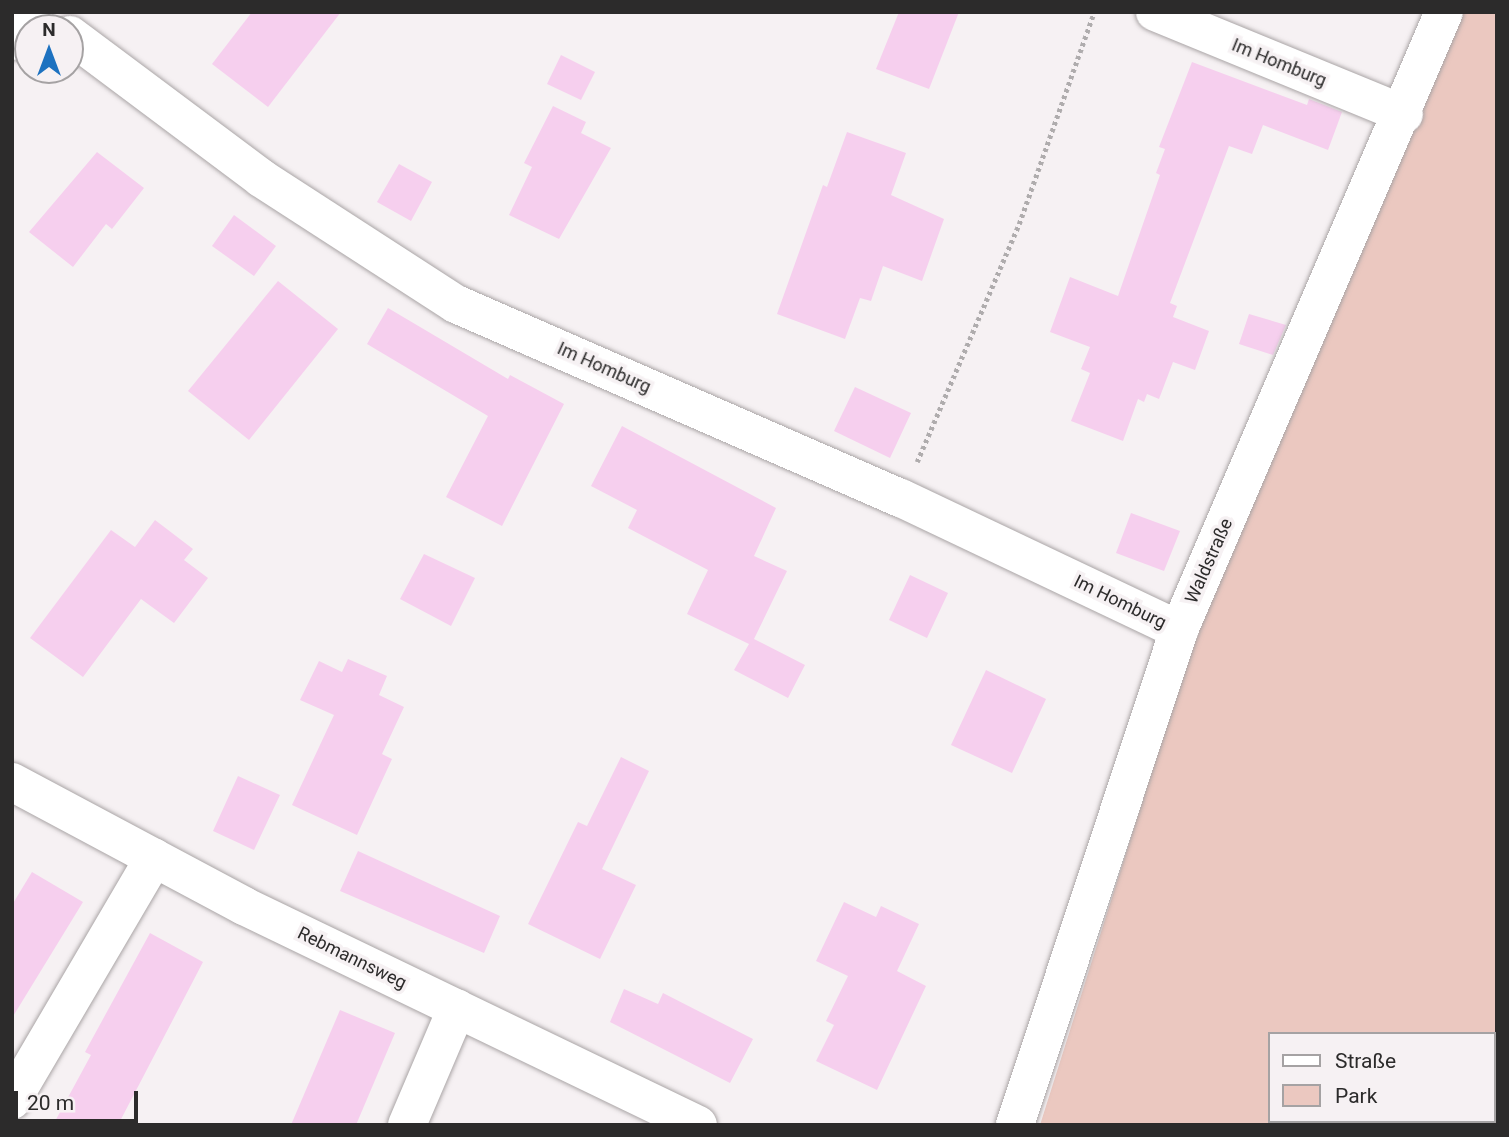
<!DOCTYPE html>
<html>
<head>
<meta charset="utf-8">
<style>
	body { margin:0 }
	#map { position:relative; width:1509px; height:1137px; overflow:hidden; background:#f6f1f3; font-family:Roboto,sans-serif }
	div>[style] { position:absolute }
	.green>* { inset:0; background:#ebc8c0 }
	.building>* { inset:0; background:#f6cfee }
	.path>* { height:4.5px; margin-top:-2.25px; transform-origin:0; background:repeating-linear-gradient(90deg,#afacad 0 3.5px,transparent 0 7px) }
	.roads { filter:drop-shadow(0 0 2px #aaa5a6) drop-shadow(0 0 2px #aaa5a6) }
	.minor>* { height:38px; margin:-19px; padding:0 19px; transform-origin:19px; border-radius:19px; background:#fff }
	span { translate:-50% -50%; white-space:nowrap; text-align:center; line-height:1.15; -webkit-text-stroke:7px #f6f1f3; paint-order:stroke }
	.street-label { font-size:18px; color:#2c2b2b }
	.frame { position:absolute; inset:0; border:14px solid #2c2b2b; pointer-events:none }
	.legend { position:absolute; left:1268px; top:1032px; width:228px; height:91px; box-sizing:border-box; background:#f6f1f3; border:2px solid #a5a2a3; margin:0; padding:9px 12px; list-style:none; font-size:21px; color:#2c2b2b }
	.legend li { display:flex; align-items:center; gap:14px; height:35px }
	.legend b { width:35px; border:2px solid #a5a2a3 }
	.north { position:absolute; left:14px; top:14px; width:70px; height:70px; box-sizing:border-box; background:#f6f1f3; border:2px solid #a5a2a3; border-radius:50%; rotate:0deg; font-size:19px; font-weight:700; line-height:28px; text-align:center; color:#2c2b2b }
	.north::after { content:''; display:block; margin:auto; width:24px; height:32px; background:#1d72c0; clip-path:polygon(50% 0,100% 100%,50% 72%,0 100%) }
	.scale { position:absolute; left:14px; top:1091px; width:124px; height:32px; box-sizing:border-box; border:4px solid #2c2b2b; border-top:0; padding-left:9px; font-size:21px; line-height:24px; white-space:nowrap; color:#2c2b2b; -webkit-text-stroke:5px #f6f1f3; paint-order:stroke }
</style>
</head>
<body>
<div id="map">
	<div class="green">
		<i style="clip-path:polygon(evenodd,1454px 12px,1497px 12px,1497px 1125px,1040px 1125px,1202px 613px,1454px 12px,1269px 1034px,1493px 1034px,1493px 1121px,1269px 1121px,1269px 1034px)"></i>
	</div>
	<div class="building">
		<i style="clip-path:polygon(252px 12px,341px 12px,268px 107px,212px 64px)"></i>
		<i style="clip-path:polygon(899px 12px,959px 12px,929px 89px,876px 69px)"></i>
		<i style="clip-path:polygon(561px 55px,595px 72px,581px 100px,547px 84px)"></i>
		<i style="clip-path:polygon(1192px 62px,1307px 105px,1309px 99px,1342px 112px,1328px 150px,1263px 125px,1252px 154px,1229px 146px,1170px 303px,1177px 306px,1173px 317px,1209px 331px,1195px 370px,1173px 362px,1159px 399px,1147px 394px,1144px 402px,1138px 399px,1123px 441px,1071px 421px,1090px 373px,1081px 369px,1090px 347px,1050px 332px,1070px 277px,1118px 296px,1160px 175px,1156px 173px,1165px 149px,1159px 147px)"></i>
		<i style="clip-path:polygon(553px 106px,586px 122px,581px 133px,611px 148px,559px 239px,509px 215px,532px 167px,524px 163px)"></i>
		<i style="clip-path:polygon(847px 132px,906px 153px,891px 195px,944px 219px,922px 281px,883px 266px,871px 301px,860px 298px,845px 339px,777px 314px,823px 185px,827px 187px)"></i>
		<i style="clip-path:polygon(97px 152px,144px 188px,112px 229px,106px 224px,73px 267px,29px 232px)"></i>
		<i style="clip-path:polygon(399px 164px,432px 182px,411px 221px,377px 202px)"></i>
		<i style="clip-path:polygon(234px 215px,276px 246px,254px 276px,212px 246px)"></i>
		<i style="clip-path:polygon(278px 281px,338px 329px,249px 440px,188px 391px)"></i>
		<i style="clip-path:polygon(388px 308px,508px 379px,510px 375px,564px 404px,502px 526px,446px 497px,488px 416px,367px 344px)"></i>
		<i style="clip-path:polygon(1249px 314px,1286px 325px,1273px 355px,1239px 344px)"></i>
		<i style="clip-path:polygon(855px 387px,911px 413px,890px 458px,834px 431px)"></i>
		<i style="clip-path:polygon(622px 426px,776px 508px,754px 556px,787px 571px,754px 639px,805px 665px,788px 698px,734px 670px,749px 644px,687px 614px,708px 570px,628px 528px,637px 510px,591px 486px)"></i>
		<i style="clip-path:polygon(1131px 513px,1180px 531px,1164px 571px,1116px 553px)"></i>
		<i style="clip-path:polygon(155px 520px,193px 549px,184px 560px,208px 578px,174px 623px,141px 599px,83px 677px,30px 638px,111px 530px,135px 547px)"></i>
		<i style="clip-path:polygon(424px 554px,475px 578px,451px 626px,400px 599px)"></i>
		<i style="clip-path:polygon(910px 575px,948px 593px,927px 638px,889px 620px)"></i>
		<i style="clip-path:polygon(348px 659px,387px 676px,379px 695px,404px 707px,382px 754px,392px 759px,357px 835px,292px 805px,334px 715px,300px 700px,319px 661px,342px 672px)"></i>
		<i style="clip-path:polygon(986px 670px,1046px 699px,1012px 773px,951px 745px)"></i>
		<i style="clip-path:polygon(621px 757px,649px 771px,602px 869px,636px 885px,600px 959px,528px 924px,578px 822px,587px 826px)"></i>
		<i style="clip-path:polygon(238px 776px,280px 795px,254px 850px,213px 831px)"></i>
		<i style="clip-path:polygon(358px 851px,500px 916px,484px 953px,340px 891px)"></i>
		<i style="clip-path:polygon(32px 872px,83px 902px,12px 1018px,12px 905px)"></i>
		<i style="clip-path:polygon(844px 902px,876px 917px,881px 906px,919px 924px,897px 971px,926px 986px,877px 1090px,816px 1061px,834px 1025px,826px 1021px,848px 976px,816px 961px)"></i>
		<i style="clip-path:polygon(150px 933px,203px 962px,118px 1125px,53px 1125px,91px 1055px,85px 1052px)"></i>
		<i style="clip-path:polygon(624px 989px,658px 1004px,663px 993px,753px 1039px,730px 1083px,610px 1022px)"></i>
		<i style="clip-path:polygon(340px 1010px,395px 1033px,356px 1125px,291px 1125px)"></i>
	</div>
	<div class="path">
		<i style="left:917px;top:462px;width:259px;rotate:-66.8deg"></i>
		<i style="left:1019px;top:224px;width:225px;rotate:-70.5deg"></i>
	</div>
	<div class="roads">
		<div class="minor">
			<i style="left:1155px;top:12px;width:269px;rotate:22.3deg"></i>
			<i style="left:70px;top:35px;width:239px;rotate:36.8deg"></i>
			<i style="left:261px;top:178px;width:232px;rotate:32.9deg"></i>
			<i style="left:456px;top:304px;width:485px;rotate:23.6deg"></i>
			<i style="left:901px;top:498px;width:308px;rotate:25.4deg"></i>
			<i style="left:12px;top:41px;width:36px;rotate:-54deg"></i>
			<i style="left:12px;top:782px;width:263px;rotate:28.1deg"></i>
			<i style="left:244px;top:906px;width:504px;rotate:25.75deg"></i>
			<i style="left:12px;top:1100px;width:281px;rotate:-59.6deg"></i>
			<i style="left:407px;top:1125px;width:127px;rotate:-66.9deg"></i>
			<i style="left:1015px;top:1125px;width:521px;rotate:-71.67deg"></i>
			<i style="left:1179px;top:630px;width:672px;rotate:-66.79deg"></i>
		</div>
	</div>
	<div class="street-label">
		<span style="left:1279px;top:63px;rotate:22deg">Im Homburg</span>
		<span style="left:604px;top:368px;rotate:24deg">Im Homburg</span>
		<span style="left:1209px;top:561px;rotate:-66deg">Waldstraße</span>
		<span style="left:1120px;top:602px;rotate:26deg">Im Homburg</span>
		<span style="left:352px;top:958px;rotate:26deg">Rebmannsweg</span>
	</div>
	<div class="frame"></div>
	<ul class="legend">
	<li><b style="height:9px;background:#fff"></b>Straße</li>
	<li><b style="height:19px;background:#ebc8c0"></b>Park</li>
	</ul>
	<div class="north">N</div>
	<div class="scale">20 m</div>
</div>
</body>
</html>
